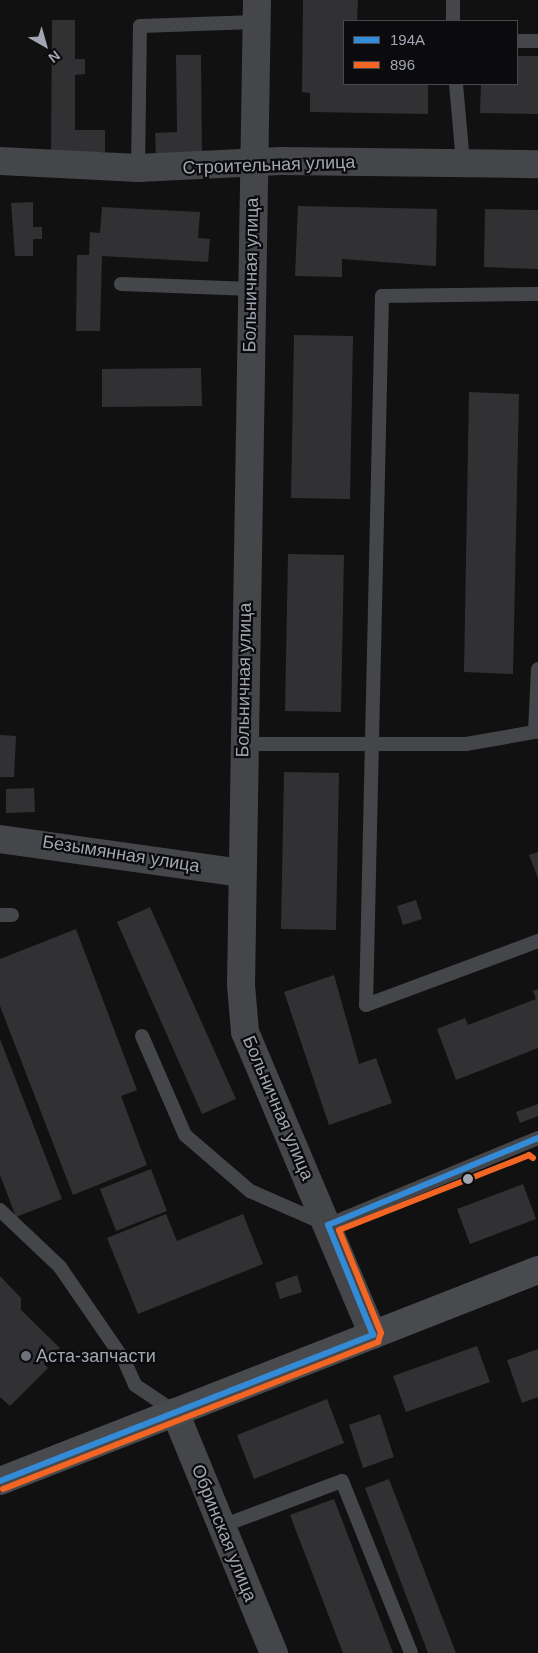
<!DOCTYPE html>
<html>
<head>
<meta charset="utf-8">
<style>
	body { margin:0 }
	#map { position:relative; width:538px; height:1653px; overflow:hidden; background:#111; font-family:Arial,sans-serif }
	div>[style] { position:absolute }
	.building>* { inset:0; background:#313133 }
	.service>* { height:14px; margin:-7px; padding:0 7px; transform-origin:7px; border-radius:7px; background:#45464a }
	.minor>* { height:28px; margin:-14px; padding:0 14px; transform-origin:14px; border-radius:14px; background:#45464a }
	.secondary>* { height:28px; margin:-14px; padding:0 14px; transform-origin:14px; border-radius:14px; background:#494a4e }
	.bus-1>* { height:6px; margin:-3px; padding:0 3px; transform-origin:3px; border-radius:3px; background:#338bd7 }
	.bus-2>* { height:6px; margin:-3px; padding:0 3px; transform-origin:3px; border-radius:3px; background:#f26522 }
	.dots>* { width:14px; height:14px; translate:-50% -50%; box-sizing:border-box; border:2px solid #0b0b0d; border-radius:50% }
	span { translate:-50% -50%; white-space:nowrap; text-align:center; line-height:1.15; -webkit-text-stroke:4.5px #0b0b0d; paint-order:stroke }
	.street-label { font-size:18px; color:#a2a6b2 }
	.poi-label { font-size:18px; color:#a2a6b2 }
	.left { translate:0 -50%; text-align:left }
	.legend { position:absolute; left:343px; top:20px; width:175px; height:65px; box-sizing:border-box; background:#0b0b0d; border:1px solid #47494f; margin:0; padding:6px 9px; list-style:none; font-size:15px; color:#a2a6b2 }
	.legend li { display:flex; align-items:center; gap:10px; height:25px }
	.legend b { width:25px; border:1px solid #47494f }
	.north { position:absolute; left:20px; top:20px; width:50px; height:50px; -webkit-text-stroke:4px #0b0b0d; paint-order:stroke; rotate:142deg; font-size:14px; font-weight:700; line-height:20px; text-align:center; color:#a2a6b2 }
	.north::after { content:''; display:block; margin:auto; width:18px; height:22px; background:#a2a6b2; clip-path:polygon(50% 0,100% 100%,50% 72%,0 100%) }
</style>
</head>
<body>
<div id="map">
	<div class="building">
		<i style="clip-path:polygon(303px 0,358px 0,357px 21px,344px 21px,344px 84px,428px 84px,428px 114px,310px 112px,310px 93px,302px 92px)"></i>
		<i style="clip-path:polygon(52px 20px,75px 20px,75px 59px,85px 59px,85px 74px,75px 75px,75px 130px,105px 130px,105px 152px,51px 152px)"></i>
		<i style="clip-path:polygon(176px 55px,201px 55px,202px 156px,156px 156px,155px 133px,177px 132px)"></i>
		<i style="clip-path:polygon(517px 56px,538px 56px,538px 114px,480px 113px,481px 84px,517px 84px)"></i>
		<i style="clip-path:polygon(33px 202px,33px 227px,42px 227px,42px 239px,33px 239px,33px 256px,15px 256px,11px 203px)"></i>
		<i style="clip-path:polygon(298px 206px,437px 209px,436px 266px,342px 259px,342px 277px,295px 276px)"></i>
		<i style="clip-path:polygon(102px 207px,200px 212px,198px 238px,210px 239px,208px 262px,102px 256px,100px 331px,76px 331px,77px 255px,89px 255px,90px 232px,100px 233px)"></i>
		<i style="clip-path:polygon(485px 209px,538px 210px,538px 269px,484px 267px)"></i>
		<i style="clip-path:polygon(294px 335px,353px 336px,350px 499px,291px 498px)"></i>
		<i style="clip-path:polygon(201px 368px,202px 406px,102px 407px,102px 369px)"></i>
		<i style="clip-path:polygon(469px 392px,519px 394px,513px 674px,464px 672px)"></i>
		<i style="clip-path:polygon(288px 554px,344px 555px,341px 712px,285px 711px)"></i>
		<i style="clip-path:polygon(0 735px,16px 736px,14px 777px,0 777px)"></i>
		<i style="clip-path:polygon(284px 772px,339px 773px,336px 930px,281px 929px)"></i>
		<i style="clip-path:polygon(34px 788px,35px 812px,6px 813px,6px 789px)"></i>
		<i style="clip-path:polygon(538px 852px,538px 878px,529px 855px)"></i>
		<i style="clip-path:polygon(416px 900px,422px 919px,403px 925px,397px 906px)"></i>
		<i style="clip-path:polygon(150px 907px,236px 1099px,202px 1114px,117px 922px)"></i>
		<i style="clip-path:polygon(76px 929px,137px 1090px,121px 1096px,147px 1165px,73px 1195px,0 1006px,0 959px)"></i>
		<i style="clip-path:polygon(334px 975px,359px 1064px,376px 1058px,392px 1103px,329px 1125px,284px 992px)"></i>
		<i style="clip-path:polygon(538px 989px,538px 1048px,456px 1080px,437px 1029px,465px 1018px,468px 1025px,536px 999px,533px 991px)"></i>
		<i style="clip-path:polygon(0 1039px,62px 1199px,16px 1217px,0 1175px)"></i>
		<i style="clip-path:polygon(538px 1104px,538px 1116px,520px 1123px,516px 1112px)"></i>
		<i style="clip-path:polygon(151px 1169px,167px 1211px,116px 1231px,100px 1189px)"></i>
		<i style="clip-path:polygon(523px 1184px,536px 1219px,470px 1244px,457px 1209px)"></i>
		<i style="clip-path:polygon(166px 1214px,177px 1241px,243px 1214px,263px 1264px,138px 1314px,107px 1238px)"></i>
		<i style="clip-path:polygon(297px 1275px,302px 1292px,280px 1299px,275px 1283px)"></i>
		<i style="clip-path:polygon(0 1276px,21px 1298px,21px 1310px,60px 1348px,44px 1364px,48px 1368px,10px 1406px,0 1397px)"></i>
		<i style="clip-path:polygon(477px 1346px,490px 1382px,406px 1412px,393px 1376px)"></i>
		<i style="clip-path:polygon(538px 1349px,538px 1397px,522px 1403px,507px 1360px)"></i>
		<i style="clip-path:polygon(327px 1399px,344px 1443px,254px 1479px,237px 1435px)"></i>
		<i style="clip-path:polygon(380px 1414px,394px 1457px,363px 1468px,349px 1425px)"></i>
		<i style="clip-path:polygon(389px 1479px,456px 1653px,428px 1653px,365px 1488px)"></i>
		<i style="clip-path:polygon(334px 1499px,393px 1653px,343px 1653px,290px 1515px)"></i>
	</div>
	<div class="service">
		<i style="left:453px;top:21px;width:21px;rotate:-90deg"></i>
		<i style="left:517px;top:41px;width:21px"></i>
		<i style="left:456px;top:84px;width:78px;rotate:84.9deg"></i>
		<i style="left:138px;top:168px;width:142px;rotate:-89.2deg"></i>
		<i style="left:140px;top:26px;width:116px;rotate:-2deg"></i>
		<i style="left:121px;top:284px;width:130px;rotate:2.2deg"></i>
		<i style="left:538px;top:294px;width:156px;rotate:179.3deg"></i>
		<i style="left:382px;top:296px;width:709px;rotate:91.29deg"></i>
		<i style="left:366px;top:1005px;width:184px;rotate:-20.4deg"></i>
		<i style="left:243px;top:744px;width:223px"></i>
		<i style="left:466px;top:744px;width:70px;rotate:-9.9deg"></i>
		<i style="left:535px;top:732px;width:63px;rotate:-87.3deg"></i>
		<i style="left:0;top:915px;width:12px"></i>
		<i style="left:142px;top:1036px;width:108px;rotate:66.5deg"></i>
		<i style="left:185px;top:1135px;width:86px;rotate:40.7deg"></i>
		<i style="left:250px;top:1191px;width:85px;rotate:23.6deg"></i>
		<i style="left:328px;top:1225px;width:227px;rotate:-22.5deg"></i>
		<i style="left:0;top:1210px;width:83px;rotate:43.5deg"></i>
		<i style="left:60px;top:1267px;width:113px;rotate:55.5deg"></i>
		<i style="left:124px;top:1360px;width:27px;rotate:66deg"></i>
		<i style="left:135px;top:1385px;width:48px;rotate:34deg"></i>
		<i style="left:222px;top:1526px;width:128px;rotate:-20.6deg"></i>
		<i style="left:342px;top:1481px;width:185px;rotate:68.1deg"></i>
	</div>
	<div class="minor">
		<i style="left:257px;top:0;width:985px;rotate:90.93deg"></i>
		<i style="left:241px;top:985px;width:47px;rotate:85.1deg"></i>
		<i style="left:245px;top:1032px;width:329px;rotate:67.1deg"></i>
		<i style="left:0;top:161px;width:138px;rotate:2.9deg"></i>
		<i style="left:138px;top:168px;width:143px;rotate:-2.8deg"></i>
		<i style="left:281px;top:161px;width:257px;rotate:0.7deg"></i>
		<i style="left:0;top:839px;width:243px;rotate:8deg"></i>
		<i style="left:175px;top:1412px;width:261px;rotate:67.7deg"></i>
	</div>
	<div class="secondary">
		<i style="left:0;top:1481px;width:578px;rotate:-21.41deg"></i>
	</div>
	<div class="bus-1">
		<i style="left:0;top:1481px;width:401px;rotate:-21.4deg"></i>
		<i style="left:373px;top:1335px;width:119px;rotate:-112.2deg"></i>
		<i style="left:328px;top:1225px;width:227px;rotate:-22.5deg"></i>
	</div>
	<div class="bus-2">
		<i style="left:3px;top:1489px;width:403px;rotate:-21.4deg"></i>
		<i style="left:378px;top:1342px;width:9px;rotate:-72deg"></i>
		<i style="left:381px;top:1333px;width:111px;rotate:-112.2deg"></i>
		<i style="left:339px;top:1230px;width:204px;rotate:-21.5deg"></i>
		<i style="left:529px;top:1155px;width:5px;rotate:37deg"></i>
	</div>
	<div class="dots">
		<i style="left:468px;top:1179px;background:#a2a6b2"></i>
		<i style="left:26px;top:1356px;background:#6f727a"></i>
	</div>
	<div class="street-label">
		<span style="left:269px;top:165px;rotate:-2deg">Строительная улица</span>
		<span style="left:251px;top:275px;rotate:-89deg">Больничная улица</span>
		<span style="left:244px;top:680px;rotate:-89deg">Больничная улица</span>
		<span style="left:121px;top:854px;rotate:9deg">Безымянная улица</span>
		<span style="left:278px;top:1108px;rotate:67deg">Больничная улица</span>
		<span style="left:224px;top:1533px;rotate:68deg">Обринская улица</span>
	</div>
	<div class="poi-label">
		<span class="left" style="left:36px;top:1356px">Аста-запчасти</span>
	</div>
	<ul class="legend">
	<li><b style="height:6px;background:#338bd7"></b>194А</li>
	<li><b style="height:6px;background:#f26522"></b>896</li>
	</ul>
	<div class="north">N</div>
</div>
</body>
</html>
